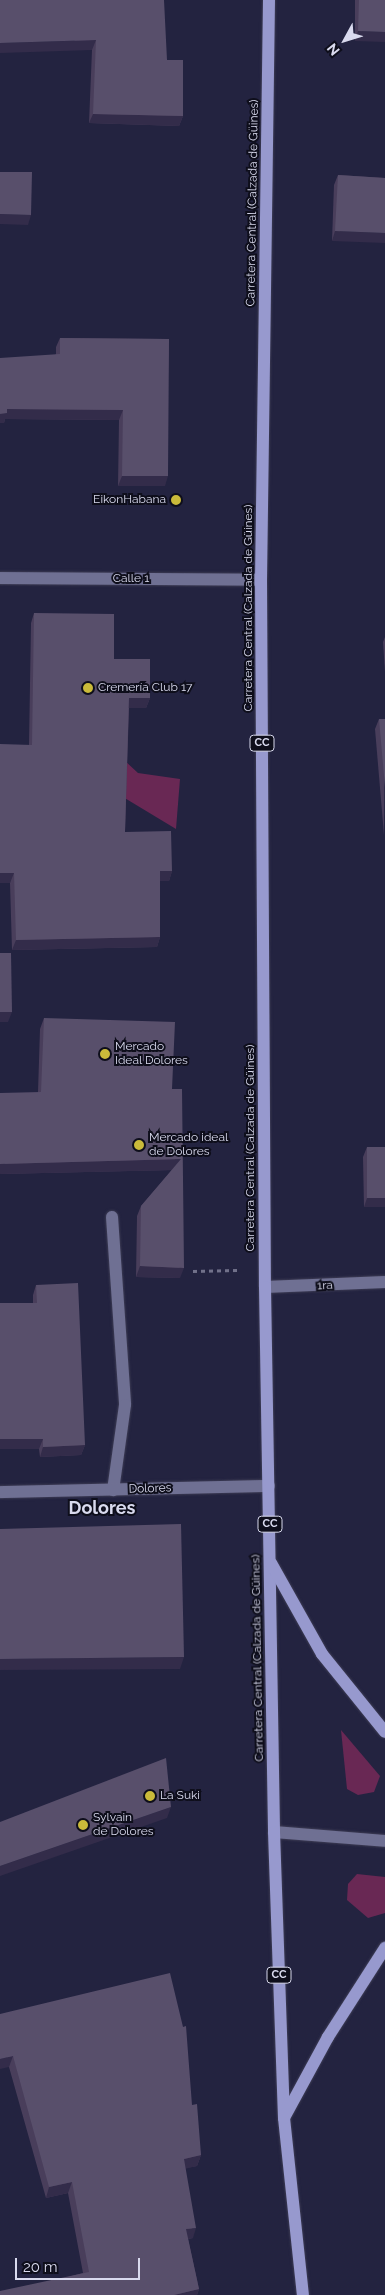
<!DOCTYPE html>
<html>
<head>
<meta charset="utf-8">
<style>
	body { margin:0 }
	#map { position:relative; width:385px; height:2295px; overflow:hidden; background:#232340; font-family:Raleway,sans-serif }
	div>[style] { position:absolute }
	.green>* { inset:0; background:#692854 }
	.path>* { height:3px; margin-top:-1.5px; transform-origin:0; background:repeating-linear-gradient(90deg,#71718a 0 4px,transparent 0 8px) }
	.roads { filter:drop-shadow(0 0 1px #3e3d55) drop-shadow(0 0 1px #3e3d55) }
	.lane>* { height:12px; margin:-6px; padding:0 6px; transform-origin:6px; border-radius:6px; background:#6f7093 }
	.street>* { height:12px; margin:-6px; padding:0 6px; transform-origin:6px; border-radius:6px; background:#6f7093 }
	.secondary>* { height:12px; margin:-6px; padding:0 6px; transform-origin:6px; border-radius:6px; background:#6f7093 }
	.primary>* { height:12px; margin:-6px; padding:0 6px; transform-origin:6px; border-radius:6px; background:#9799ce }
	.wall>* { inset:0; background:#493e5b }
	.shaded-wall>* { inset:0; background:#332c4a }
	.building>* { inset:0; background:#584f6b }
	.dots>* { width:14px; height:14px; translate:-50% -50%; box-sizing:border-box; border:2px solid #0e0e1b; border-radius:50% }
	span { translate:-50% -50%; white-space:nowrap; text-align:center; line-height:1.15; -webkit-text-stroke:4px #0e0e1b; paint-order:stroke }
	.shield-label span { padding:1px 4px; background:#0e0e1b; border:1px solid; border-radius:4px; -webkit-text-stroke-width:0 }
	.shield-label { font-size:11px; color:#d9daee; font-weight:700 }
	.street-label { font-size:12px; color:#d9daee }
	.poi-label { font-size:12px; color:#d9daee }
	.right { translate:-100% -50%; text-align:right }
	.left { translate:0 -50%; text-align:left }
	.district-label { font-size:18px; color:#d9daee; font-weight:700 }
	.north { position:absolute; left:320px; top:15px; width:50px; height:50px; -webkit-text-stroke:4px #0e0e1b; paint-order:stroke; rotate:231deg; font-size:14px; font-weight:700; line-height:20px; text-align:center; color:#d9daee }
	.north::after { content:''; display:block; margin:auto; width:18px; height:22px; background:#d9daee; clip-path:polygon(50% 0,100% 100%,50% 72%,0 100%) }
	.scale { position:absolute; left:15px; top:2258px; width:125px; height:22px; box-sizing:border-box; border:2px solid #d9daee; border-top:0; padding-left:6px; font-size:15px; line-height:18px; white-space:nowrap; color:#d9daee; -webkit-text-stroke:4px #0e0e1b; paint-order:stroke }
</style>
</head>
<body>
<div id="map">
	<div class="green">
		<i style="clip-path:polygon(124px 760px,138px 773px,180px 779px,176px 829px,123px 797px)"></i>
		<i style="clip-path:polygon(341px 1730px,380px 1776px,374px 1792px,358px 1795px,347px 1789px)"></i>
		<i style="clip-path:polygon(357px 1874px,385px 1877px,385px 1913px,368px 1918px,347px 1900px,348px 1884px)"></i>
	</div>
	<div class="path">
		<i style="left:193px;top:1271px;width:44px;rotate:-1.3deg"></i>
	</div>
	<div class="roads">
		<div class="lane">
			<i style="left:112px;top:1217px;width:188px;rotate:86deg"></i>
			<i style="left:125px;top:1405px;width:86px;rotate:98deg"></i>
		</div>
		<div class="street">
			<i style="left:0;top:578px;width:261px;rotate:0.4deg"></i>
			<i style="left:265px;top:1287px;width:120px;rotate:-2.4deg"></i>
		</div>
		<div class="secondary">
			<i style="left:0;top:1492px;width:269px;rotate:-1.3deg"></i>
			<i style="left:274px;top:1832px;width:111px;rotate:4.6deg"></i>
		</div>
		<div class="primary">
			<i style="left:269px;top:0;width:580px;rotate:90.79deg"></i>
			<i style="left:261px;top:580px;width:707px;rotate:89.68deg"></i>
			<i style="left:265px;top:1287px;width:545px;rotate:89.05deg"></i>
			<i style="left:274px;top:1832px;width:286px;rotate:88deg"></i>
			<i style="left:284px;top:2118px;width:178px;rotate:83.9deg"></i>
			<i style="left:271px;top:1563px;width:104px;rotate:60.7deg"></i>
			<i style="left:322px;top:1654px;width:100px;rotate:51.1deg"></i>
			<i style="left:284px;top:2118px;width:92px;rotate:-61.5deg"></i>
			<i style="left:328px;top:2037px;width:106px;rotate:-57.4deg"></i>
		</div>
	</div>
	<div class="wall">
		<i style="clip-path:polygon(0 0,167px 60px,183px 116px,179px 126px,89px 123px,92px 50px)"></i>
		<i style="clip-path:polygon(355px 0,385px 0,355px 41px)"></i>
		<i style="clip-path:polygon(338px 175px,385px 178px,332px 241px,334px 185px)"></i>
		<i style="clip-path:polygon(60px 338px,169px 339px,165px 486px,118px 486px,119px 420px,5px 419px,4px 423px,0 423px,56px 354px,56px 347px)"></i>
		<i style="clip-path:polygon(34px 613px,114px 659px,150px 698px,146px 708px,129px 708px,125px 832px,172px 871px,169px 881px,160px 881px,160px 937px,157px 947px,12px 950px,10px 883px,29px 745px,31px 623px)"></i>
		<i style="clip-path:polygon(385px 637px,385px 672px,383px 642px)"></i>
		<i style="clip-path:polygon(379px 719px,385px 719px,384px 835px,375px 729px)"></i>
		<i style="clip-path:polygon(44px 1018px,172px 1089px,180px 1278px,136px 1277px,137px 1216px,141px 1206px,172px 1170px,0 1174px,38px 1092px,40px 1029px)"></i>
		<i style="clip-path:polygon(367px 1147px,385px 1207px,364px 1207px,363px 1157px)"></i>
		<i style="clip-path:polygon(36px 1285px,85px 1445px,81px 1455px,40px 1457px,39px 1449px,0 1449px,0 1303px,33px 1303px,33px 1295px)"></i>
		<i style="clip-path:polygon(0 2014px,192px 2105px,201px 2155px,197px 2166px,185px 2168px,193px 2238px,188px 2239px,199px 2289px,197px 2295px,0 2295px,83px 2273px,68px 2193px,46px 2198px,9px 2067px)"></i>
	</div>
	<div class="shaded-wall">
		<i style="clip-path:polygon(358px 31px,385px 32px,385px 42px,355px 41px)"></i>
		<i style="clip-path:polygon(96px 40px,92px 50px,0 53px,0 43px)"></i>
		<i style="clip-path:polygon(93px 114px,183px 116px,179px 126px,89px 123px)"></i>
		<i style="clip-path:polygon(0 214px,31px 215px,28px 225px,0 224px)"></i>
		<i style="clip-path:polygon(335px 231px,385px 233px,385px 243px,332px 241px)"></i>
		<i style="clip-path:polygon(7px 409px,123px 410px,119px 420px,5px 419px,4px 423px,0 423px,0 414px)"></i>
		<i style="clip-path:polygon(122px 476px,168px 476px,165px 486px,118px 486px)"></i>
		<i style="clip-path:polygon(129px 698px,150px 698px,146px 708px,125px 708px)"></i>
		<i style="clip-path:polygon(160px 871px,172px 871px,169px 881px,156px 881px)"></i>
		<i style="clip-path:polygon(0 873px,14px 873px,10px 883px,0 883px)"></i>
		<i style="clip-path:polygon(160px 937px,157px 947px,12px 950px,16px 940px)"></i>
		<i style="clip-path:polygon(0 1012px,12px 1012px,8px 1022px,0 1022px)"></i>
		<i style="clip-path:polygon(181px 1159px,177px 1170px,0 1174px,0 1164px)"></i>
		<i style="clip-path:polygon(367px 1198px,385px 1198px,385px 1207px,364px 1207px)"></i>
		<i style="clip-path:polygon(140px 1266px,184px 1268px,180px 1278px,136px 1277px)"></i>
		<i style="clip-path:polygon(0 1439px,43px 1439px,39px 1449px,0 1449px)"></i>
		<i style="clip-path:polygon(85px 1445px,81px 1455px,40px 1457px,43px 1447px)"></i>
		<i style="clip-path:polygon(184px 1657px,180px 1669px,0 1670px,0 1659px)"></i>
		<i style="clip-path:polygon(171px 1807px,167px 1818px,0 1876px,0 1866px)"></i>
		<i style="clip-path:polygon(13px 2056px,9px 2067px,0 2069px,0 2059px)"></i>
		<i style="clip-path:polygon(201px 2155px,197px 2166px,180px 2170px,184px 2159px)"></i>
		<i style="clip-path:polygon(72px 2182px,68px 2193px,46px 2198px,49px 2187px)"></i>
		<i style="clip-path:polygon(196px 2228px,193px 2238px,182px 2240px,186px 2229px)"></i>
		<i style="clip-path:polygon(199px 2289px,197px 2295px,174px 2295px)"></i>
	</div>
	<div class="building">
		<i style="clip-path:polygon(0 0,164px 0,167px 60px,183px 60px,183px 116px,93px 114px,96px 40px,0 43px)"></i>
		<i style="clip-path:polygon(359px 0,385px 0,385px 32px,358px 31px)"></i>
		<i style="clip-path:polygon(0 172px,32px 172px,31px 215px,0 214px)"></i>
		<i style="clip-path:polygon(338px 175px,385px 178px,385px 233px,335px 231px)"></i>
		<i style="clip-path:polygon(60px 338px,169px 339px,168px 476px,122px 476px,123px 410px,7px 409px,7px 413px,0 414px,0 358px,60px 354px)"></i>
		<i style="clip-path:polygon(34px 613px,114px 614px,114px 659px,150px 659px,150px 698px,129px 698px,125px 832px,171px 831px,172px 871px,160px 871px,160px 937px,16px 940px,14px 873px,0 873px,0 744px,32px 745px)"></i>
		<i style="clip-path:polygon(379px 719px,385px 719px,385px 787px)"></i>
		<i style="clip-path:polygon(0 953px,11px 953px,12px 1012px,0 1012px)"></i>
		<i style="clip-path:polygon(44px 1018px,175px 1022px,172px 1089px,182px 1089px,184px 1268px,140px 1266px,141px 1206px,181px 1159px,0 1164px,0 1093px,41px 1092px)"></i>
		<i style="clip-path:polygon(367px 1147px,385px 1147px,385px 1198px,367px 1198px)"></i>
		<i style="clip-path:polygon(78px 1283px,85px 1445px,43px 1447px,43px 1439px,0 1439px,0 1303px,37px 1303px,36px 1285px)"></i>
		<i style="clip-path:polygon(181px 1524px,184px 1657px,0 1659px,0 1529px)"></i>
		<i style="clip-path:polygon(166px 1758px,171px 1807px,0 1866px,0 1822px)"></i>
		<i style="clip-path:polygon(170px 1973px,183px 2027px,186px 2026px,192px 2105px,197px 2104px,201px 2155px,184px 2159px,196px 2228px,186px 2229px,199px 2289px,174px 2295px,0 2295px,0 2291px,89px 2272px,72px 2182px,49px 2187px,13px 2056px,0 2059px,0 2014px)"></i>
	</div>
	<div class="dots">
		<i style="left:176px;top:500px;background:#caba3a"></i>
		<i style="left:88px;top:688px;background:#caba3a"></i>
		<i style="left:105px;top:1054px;background:#caba3a"></i>
		<i style="left:139px;top:1145px;background:#caba3a"></i>
		<i style="left:150px;top:1796px;background:#caba3a"></i>
		<i style="left:83px;top:1825px;background:#caba3a"></i>
	</div>
	<div class="shield-label">
		<span style="left:262px;top:743px">CC</span>
		<span style="left:270px;top:1524px">CC</span>
		<span style="left:279px;top:1975px">CC</span>
	</div>
	<div class="street-label">
		<span style="left:253px;top:203px;rotate:-89deg">Carretera Central (Calzada de Güines)</span>
		<span style="left:131px;top:579px">Calle 1</span>
		<span style="left:249px;top:608px;rotate:-90deg">Carretera Central (Calzada de Güines)</span>
		<span style="left:251px;top:1148px;rotate:-90deg">Carretera Central (Calzada de Güines)</span>
		<span style="left:325px;top:1286px;rotate:-3deg">1ra</span>
		<span style="left:150px;top:1489px;rotate:-2deg">Dolores</span>
		<span style="left:258px;top:1658px;rotate:-91deg">Carretera Central (Calzada de Güines)</span>
	</div>
	<div class="poi-label">
		<span class="right" style="left:166px;top:500px">EikonHabana</span>
		<span class="left" style="left:98px;top:688px">Cremería Club 17</span>
		<span class="left" style="left:115px;top:1054px">Mercado<br>Ideal Dolores</span>
		<span class="left" style="left:149px;top:1145px">Mercado ideal<br>de Dolores</span>
		<span class="left" style="left:160px;top:1796px">La Suki</span>
		<span class="left" style="left:93px;top:1825px">Sylvain<br>de Dolores</span>
	</div>
	<div class="district-label">
		<span style="left:102px;top:1508px">Dolores</span>
	</div>
	<div class="north">N</div>
	<div class="scale">20 m</div>
</div>
</body>
</html>
